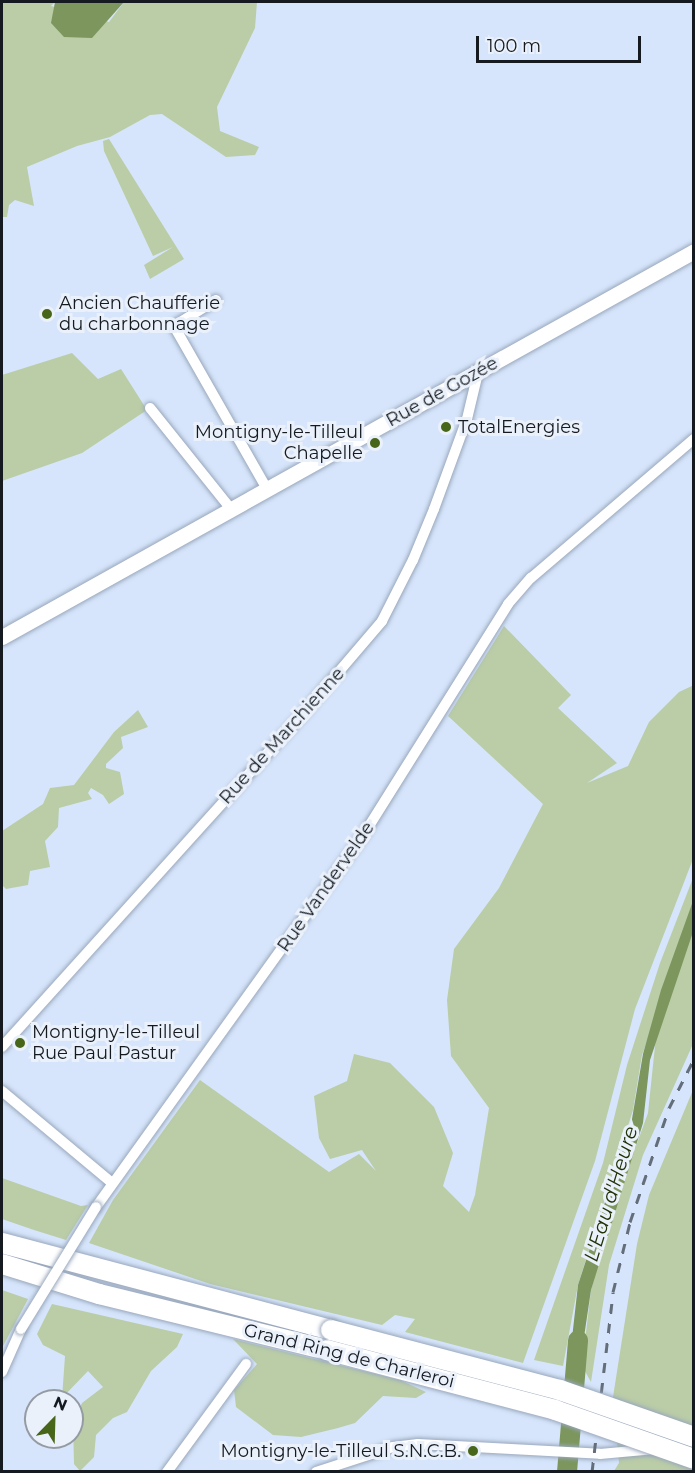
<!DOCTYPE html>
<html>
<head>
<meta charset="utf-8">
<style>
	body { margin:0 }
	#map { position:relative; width:695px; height:1473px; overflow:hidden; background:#d6e5fb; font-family:Montserrat,sans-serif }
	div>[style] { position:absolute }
	.green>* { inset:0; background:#bacda7 }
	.water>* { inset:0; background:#7c965d }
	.river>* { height:20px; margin:-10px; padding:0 10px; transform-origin:10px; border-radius:10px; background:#7c965d }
	.roads { filter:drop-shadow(0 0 2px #99a7bc) drop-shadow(0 0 2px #99a7bc) }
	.minor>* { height:10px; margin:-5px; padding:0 5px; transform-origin:5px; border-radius:5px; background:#fff }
	.secondary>* { height:15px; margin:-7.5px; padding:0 7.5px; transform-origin:7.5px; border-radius:7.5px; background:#fff }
	.motorway>* { height:20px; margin:-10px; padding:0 10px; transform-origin:10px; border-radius:10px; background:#fff }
	.rail>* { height:3px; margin-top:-1.5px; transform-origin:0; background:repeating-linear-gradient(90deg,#646e7b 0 10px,transparent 0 20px) }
	.bridges { filter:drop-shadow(0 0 2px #99a7bc) drop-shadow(0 0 2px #99a7bc) }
	.minor-bridge>* { height:10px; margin:-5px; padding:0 5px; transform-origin:5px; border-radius:5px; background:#fff }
	.motorway-bridge>* { height:20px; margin:-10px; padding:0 10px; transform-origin:10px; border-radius:10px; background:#fff }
	.dots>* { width:16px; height:16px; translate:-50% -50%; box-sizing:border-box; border:3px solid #ebf1fa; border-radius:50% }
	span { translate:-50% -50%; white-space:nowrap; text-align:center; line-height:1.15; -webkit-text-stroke:6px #ebf1fa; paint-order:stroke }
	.poi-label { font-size:18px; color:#151a21 }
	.left { translate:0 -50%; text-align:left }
	.right { translate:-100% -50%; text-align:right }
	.street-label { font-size:18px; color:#151a21 }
	.water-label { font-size:20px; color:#213206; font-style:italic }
	.frame { position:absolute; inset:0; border:3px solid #151a21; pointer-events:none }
	.north { position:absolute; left:24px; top:1389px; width:60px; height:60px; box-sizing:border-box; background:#ebf1fa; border:2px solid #959ba3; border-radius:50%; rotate:23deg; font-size:16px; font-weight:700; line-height:24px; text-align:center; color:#151a21 }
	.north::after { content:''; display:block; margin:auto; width:21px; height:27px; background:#48661a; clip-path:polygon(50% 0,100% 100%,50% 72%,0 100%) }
	.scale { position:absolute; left:476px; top:36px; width:165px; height:27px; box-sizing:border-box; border:3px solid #151a21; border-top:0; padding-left:8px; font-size:18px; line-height:21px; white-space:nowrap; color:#151a21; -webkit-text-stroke:4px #ebf1fa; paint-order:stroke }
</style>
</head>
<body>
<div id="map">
	<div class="green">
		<i style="clip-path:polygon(2px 2px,55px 2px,51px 6px,109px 22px,124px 2px,257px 2px,255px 28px,217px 107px,220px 131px,259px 147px,255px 155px,226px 157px,162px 114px,150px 115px,110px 137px,77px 146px,27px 167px,34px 206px,15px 200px,9px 205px,7px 217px,2px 217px)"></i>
		<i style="clip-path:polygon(109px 139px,184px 259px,150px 279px,144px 265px,173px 247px,153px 256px,104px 151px,103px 141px)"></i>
		<i style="clip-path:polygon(72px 353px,98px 379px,121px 369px,147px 410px,82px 453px,2px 481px,2px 375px)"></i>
		<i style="clip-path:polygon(504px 626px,571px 695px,558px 708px,617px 763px,587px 783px,628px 766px,649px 722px,679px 692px,694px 685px,693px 859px,635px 1009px,595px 1161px,523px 1363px,405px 1332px,415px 1319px,395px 1315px,382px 1325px,210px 1284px,89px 1243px,113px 1200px,200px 1080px,329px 1172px,359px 1154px,376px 1171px,362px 1150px,330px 1159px,319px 1138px,314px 1096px,347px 1081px,354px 1054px,390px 1063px,434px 1107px,453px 1153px,443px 1186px,469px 1212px,475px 1195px,489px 1108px,451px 1056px,447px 1000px,454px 949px,499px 888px,543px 804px,448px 716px)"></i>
		<i style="clip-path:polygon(138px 710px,148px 727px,121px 737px,123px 748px,106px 764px,106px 768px,120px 772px,124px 794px,109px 804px,103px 795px,91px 788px,88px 793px,92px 799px,59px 808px,58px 827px,45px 841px,50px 867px,30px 871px,28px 885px,6px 889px,2px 885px,2px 831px,43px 804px,50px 788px,74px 785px,114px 732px)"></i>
		<i style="clip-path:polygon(693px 878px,693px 1044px,643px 1155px,609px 1265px,591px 1382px,582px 1366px,591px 1290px,609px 1221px,648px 1113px,659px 1008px,642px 1055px,633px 1110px,578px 1285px,563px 1366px,534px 1360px,603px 1163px,627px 1065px,660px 963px)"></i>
		<i style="clip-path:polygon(693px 1090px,693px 1471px,614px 1471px,619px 1463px,613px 1397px,637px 1244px,649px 1195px)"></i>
		<i style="clip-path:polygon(2px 1178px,81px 1206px,88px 1205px,66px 1240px,34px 1230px,2px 1219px)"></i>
		<i style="clip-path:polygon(2px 1290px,28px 1299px,2px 1348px)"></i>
		<i style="clip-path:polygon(52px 1304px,183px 1334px,177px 1347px,151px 1371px,127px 1412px,113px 1418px,96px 1435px,94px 1457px,80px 1471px,74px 1464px,73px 1422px,82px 1403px,103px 1387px,88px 1371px,62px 1398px,65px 1356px,43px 1345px,37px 1334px)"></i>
		<i style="clip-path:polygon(233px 1339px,400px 1380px,426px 1392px,416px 1398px,383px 1396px,355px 1423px,338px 1428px,301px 1437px,273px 1435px,236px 1407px,234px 1390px,257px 1364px)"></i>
	</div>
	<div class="water">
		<i style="clip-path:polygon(55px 2px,124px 2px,92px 38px,64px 37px,51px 23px)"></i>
		<i style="clip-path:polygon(693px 901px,693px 932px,650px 1060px,643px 1123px,591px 1290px,580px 1364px,569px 1365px,578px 1285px,632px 1119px,643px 1054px,661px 990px)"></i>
	</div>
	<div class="river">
		<i style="left:567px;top:1472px;width:132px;rotate:-85.2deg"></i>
	</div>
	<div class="roads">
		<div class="minor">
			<i style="left:216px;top:300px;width:49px;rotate:148.2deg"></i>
			<i style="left:174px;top:326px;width:188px;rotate:60.3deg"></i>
			<i style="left:150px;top:408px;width:129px;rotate:51.3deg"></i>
			<i style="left:2px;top:1047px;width:446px;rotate:-47.9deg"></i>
			<i style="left:301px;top:716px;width:125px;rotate:-49.5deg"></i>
			<i style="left:382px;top:621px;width:68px;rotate:-63.1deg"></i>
			<i style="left:413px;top:560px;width:55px;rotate:-67.6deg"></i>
			<i style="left:434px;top:509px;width:96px;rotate:-69.9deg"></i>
			<i style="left:467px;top:419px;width:47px;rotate:-76.6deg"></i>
			<i style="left:2px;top:1091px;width:143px;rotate:39.9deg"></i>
			<i style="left:96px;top:1207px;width:459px;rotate:-54.3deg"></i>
			<i style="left:364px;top:834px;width:271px;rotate:-57.9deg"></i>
			<i style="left:508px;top:604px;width:35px;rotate:-49deg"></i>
			<i style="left:531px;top:578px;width:214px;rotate:-40.5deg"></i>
			<i style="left:2px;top:1372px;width:47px;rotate:-66.2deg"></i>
			<i style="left:167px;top:1472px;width:134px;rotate:-53.8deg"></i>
			<i style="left:316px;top:1472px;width:81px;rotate:-18deg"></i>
			<i style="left:393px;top:1447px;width:25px;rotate:-7deg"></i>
			<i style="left:418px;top:1444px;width:182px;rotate:3.1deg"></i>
			<i style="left:600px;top:1454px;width:55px;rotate:-5.2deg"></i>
		</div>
		<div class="secondary">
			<i style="left:2px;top:637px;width:792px;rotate:-29.15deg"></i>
		</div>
		<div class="motorway">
			<i style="left:2px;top:1243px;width:340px;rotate:14.8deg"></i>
			<i style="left:2px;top:1264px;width:102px;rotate:17.2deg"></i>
			<i style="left:99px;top:1294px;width:235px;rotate:13.8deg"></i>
		</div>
	</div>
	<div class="rail">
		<i style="left:592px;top:1472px;width:181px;rotate:-83.3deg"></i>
		<i style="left:613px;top:1292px;width:72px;rotate:-76.3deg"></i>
		<i style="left:630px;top:1222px;width:120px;rotate:-71.1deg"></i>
		<i style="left:669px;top:1108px;width:55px;rotate:-63deg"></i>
	</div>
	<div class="bridges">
		<div class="minor-bridge">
			<i style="left:21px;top:1329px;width:143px;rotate:-58.4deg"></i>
		</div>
		<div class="motorway-bridge">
			<i style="left:331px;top:1330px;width:237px;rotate:14.7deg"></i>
			<i style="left:560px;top:1390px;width:142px;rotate:19.3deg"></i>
			<i style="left:327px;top:1350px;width:236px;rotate:14.7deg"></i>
			<i style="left:555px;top:1410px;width:147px;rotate:19.4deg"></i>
		</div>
	</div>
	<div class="dots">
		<i style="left:47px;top:314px;background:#48661a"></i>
		<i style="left:446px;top:427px;background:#48661a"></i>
		<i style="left:375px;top:443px;background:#48661a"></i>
		<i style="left:20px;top:1043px;background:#48661a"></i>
		<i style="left:473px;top:1451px;background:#48661a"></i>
	</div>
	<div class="poi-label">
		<span class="left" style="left:59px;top:314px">Ancien Chaufferie<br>du charbonnage</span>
		<span class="left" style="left:458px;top:427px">TotalEnergies</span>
		<span class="right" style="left:363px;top:443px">Montigny-le-Tilleul<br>Chapelle</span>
		<span class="left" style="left:32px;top:1043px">Montigny-le-Tilleul<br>Rue Paul Pastur</span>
		<span class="right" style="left:461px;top:1451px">Montigny-le-Tilleul S.N.C.B.</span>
	</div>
	<div class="street-label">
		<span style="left:442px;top:392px;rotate:-29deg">Rue de Gozée</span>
		<span style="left:282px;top:736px;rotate:-48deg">Rue de Marchienne</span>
		<span style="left:326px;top:887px;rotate:-55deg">Rue Vandervelde</span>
		<span style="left:349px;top:1356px;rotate:14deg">Grand Ring de Charleroi</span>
	</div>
	<div class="water-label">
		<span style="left:611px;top:1194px;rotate:-73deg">L'Eau d'Heure</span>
	</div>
	<div class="frame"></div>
	<div class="north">N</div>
	<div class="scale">100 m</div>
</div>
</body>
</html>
